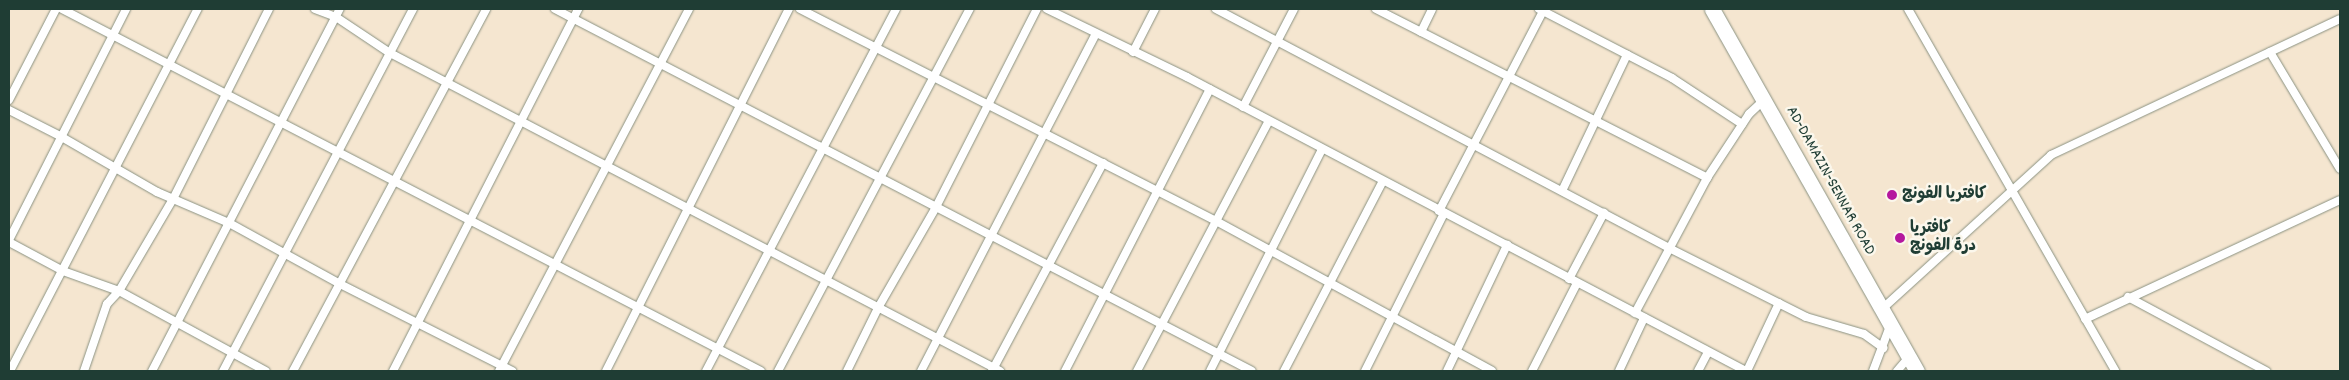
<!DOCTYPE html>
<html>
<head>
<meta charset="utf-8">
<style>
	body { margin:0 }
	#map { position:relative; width:2349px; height:380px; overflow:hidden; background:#f5e6d0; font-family:Dekko,"Playpen Sans Arabic",sans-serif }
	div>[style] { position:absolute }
	.roads { filter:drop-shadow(0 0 1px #8a9282) drop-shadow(0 0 1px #8a9282) }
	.street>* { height:8px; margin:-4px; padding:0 4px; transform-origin:4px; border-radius:4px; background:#fff }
	.highway>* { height:15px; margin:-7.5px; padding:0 7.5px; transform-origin:7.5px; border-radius:7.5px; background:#fff }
	.dots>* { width:14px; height:14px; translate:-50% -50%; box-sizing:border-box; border:2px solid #fbf7ec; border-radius:50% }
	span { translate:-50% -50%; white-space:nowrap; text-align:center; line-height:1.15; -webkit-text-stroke:5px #fbf7ec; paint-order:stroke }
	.street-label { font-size:16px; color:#1f3d34 }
	.poi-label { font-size:16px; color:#1f3d34; font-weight:700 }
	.left { translate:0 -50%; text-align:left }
	.frame { position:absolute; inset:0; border:10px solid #1f3d34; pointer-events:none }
</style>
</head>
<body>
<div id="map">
	<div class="roads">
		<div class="street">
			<i style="left:62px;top:9px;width:787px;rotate:27.38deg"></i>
			<i style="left:315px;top:9px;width:22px;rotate:21deg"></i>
			<i style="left:336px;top:17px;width:65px;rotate:33.7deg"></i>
			<i style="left:390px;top:53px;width:688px;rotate:27.53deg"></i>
			<i style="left:555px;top:9px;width:785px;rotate:27.45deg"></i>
			<i style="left:800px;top:9px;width:467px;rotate:27deg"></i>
			<i style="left:1216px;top:221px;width:314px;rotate:28.5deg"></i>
			<i style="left:1047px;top:9px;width:156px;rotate:25.9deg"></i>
			<i style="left:1187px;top:77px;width:632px;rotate:27.74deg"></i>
			<i style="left:1216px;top:9px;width:514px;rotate:27.81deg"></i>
			<i style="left:1671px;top:249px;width:151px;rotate:26.7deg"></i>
			<i style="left:1806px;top:317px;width:60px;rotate:16.3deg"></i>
			<i style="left:1864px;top:334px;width:24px;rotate:36deg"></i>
			<i style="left:1376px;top:9px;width:372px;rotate:27deg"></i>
			<i style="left:1539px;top:9px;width:150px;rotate:27.4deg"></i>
			<i style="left:1672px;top:78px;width:84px;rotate:33.3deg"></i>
			<i style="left:1908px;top:9px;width:417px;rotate:60.2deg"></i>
			<i style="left:1421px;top:32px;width:25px;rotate:-64deg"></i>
			<i style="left:1133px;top:52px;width:48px;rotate:-62.9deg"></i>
			<i style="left:2270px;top:52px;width:136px;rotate:59.1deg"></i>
			<i style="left:9px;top:100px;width:102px;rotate:-62.7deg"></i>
			<i style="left:1243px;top:107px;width:110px;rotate:-62.5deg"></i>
			<i style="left:9px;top:110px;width:57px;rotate:27deg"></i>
			<i style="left:60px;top:136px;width:112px;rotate:30deg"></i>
			<i style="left:157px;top:192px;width:78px;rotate:23.3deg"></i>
			<i style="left:229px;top:223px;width:127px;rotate:28.8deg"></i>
			<i style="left:340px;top:284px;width:193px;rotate:26.8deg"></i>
			<i style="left:1562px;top:191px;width:151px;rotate:-64.5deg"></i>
			<i style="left:1439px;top:211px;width:228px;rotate:-62.5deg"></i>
			<i style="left:9px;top:240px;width:259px;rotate:-63.1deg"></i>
			<i style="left:9px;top:242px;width:61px;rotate:28.2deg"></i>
			<i style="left:63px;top:271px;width:59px;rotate:19.7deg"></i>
			<i style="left:119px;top:291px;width:167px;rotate:28.6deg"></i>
			<i style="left:1569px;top:279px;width:75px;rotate:-62.1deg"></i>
			<i style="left:2128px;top:297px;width:157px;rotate:28.2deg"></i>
			<i style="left:1882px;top:309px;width:229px;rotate:-42.3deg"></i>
			<i style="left:2051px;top:155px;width:319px;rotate:-25.2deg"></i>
			<i style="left:1635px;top:313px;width:153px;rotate:-61.9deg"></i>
			<i style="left:1707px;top:178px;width:77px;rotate:-56.7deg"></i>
			<i style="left:1749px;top:114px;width:21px;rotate:-43deg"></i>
			<i style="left:2085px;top:319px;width:281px;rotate:-25deg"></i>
			<i style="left:10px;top:371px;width:408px;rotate:-62.6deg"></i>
			<i style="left:84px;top:371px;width:71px;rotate:-71.1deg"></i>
			<i style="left:107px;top:304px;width:18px;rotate:-47deg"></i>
			<i style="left:119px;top:291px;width:107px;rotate:-59.6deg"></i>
			<i style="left:173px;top:199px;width:213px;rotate:-63.2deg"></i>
			<i style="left:152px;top:371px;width:408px;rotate:-62.6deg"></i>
			<i style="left:223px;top:371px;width:409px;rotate:-62.3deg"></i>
			<i style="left:293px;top:371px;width:410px;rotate:-61.9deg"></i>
			<i style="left:393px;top:371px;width:407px;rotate:-62.9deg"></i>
			<i style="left:499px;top:371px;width:409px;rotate:-62.3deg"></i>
			<i style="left:606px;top:371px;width:406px;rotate:-63.2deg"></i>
			<i style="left:706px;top:371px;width:409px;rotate:-62.3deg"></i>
			<i style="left:778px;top:371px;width:410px;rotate:-62.1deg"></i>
			<i style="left:847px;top:371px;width:70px;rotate:-63.8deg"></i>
			<i style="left:878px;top:308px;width:116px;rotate:-60.1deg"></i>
			<i style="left:936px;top:207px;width:222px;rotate:-63deg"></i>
			<i style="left:921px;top:371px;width:380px;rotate:-62.6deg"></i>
			<i style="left:992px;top:371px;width:236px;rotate:-61.9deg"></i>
			<i style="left:1065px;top:371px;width:317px;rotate:-62.8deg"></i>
			<i style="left:1137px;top:371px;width:283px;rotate:-62.2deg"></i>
			<i style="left:1210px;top:371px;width:249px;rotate:-63.2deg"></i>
			<i style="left:1284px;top:371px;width:214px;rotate:-62.5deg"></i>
			<i style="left:1365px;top:371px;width:177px;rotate:-63.4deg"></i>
			<i style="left:1447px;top:371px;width:140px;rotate:-64.5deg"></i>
			<i style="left:1532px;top:371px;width:99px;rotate:-62.9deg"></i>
			<i style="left:1619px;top:371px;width:59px;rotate:-64.7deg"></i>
			<i style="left:1698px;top:371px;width:21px;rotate:-62deg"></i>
			<i style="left:1747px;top:371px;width:75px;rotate:-64.8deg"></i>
			<i style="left:1873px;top:371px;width:48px;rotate:-69.3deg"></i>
			<i style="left:1897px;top:371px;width:18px;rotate:-49deg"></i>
		</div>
		<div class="highway">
			<i style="left:1712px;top:9px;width:416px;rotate:60.5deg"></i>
		</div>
	</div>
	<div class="dots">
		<i style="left:1892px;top:195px;background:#b5179e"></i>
		<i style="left:1900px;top:238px;background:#b5179e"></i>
	</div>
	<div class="street-label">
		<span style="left:1830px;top:181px;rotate:61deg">AD-DAMAZIN-SENNAR ROAD</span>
	</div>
	<div class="poi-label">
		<span class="left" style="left:1902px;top:195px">كافتريا الفونج</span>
		<span class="left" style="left:1910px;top:238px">كافتريا<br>درة الفونج</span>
	</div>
	<div class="frame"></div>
</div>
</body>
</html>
